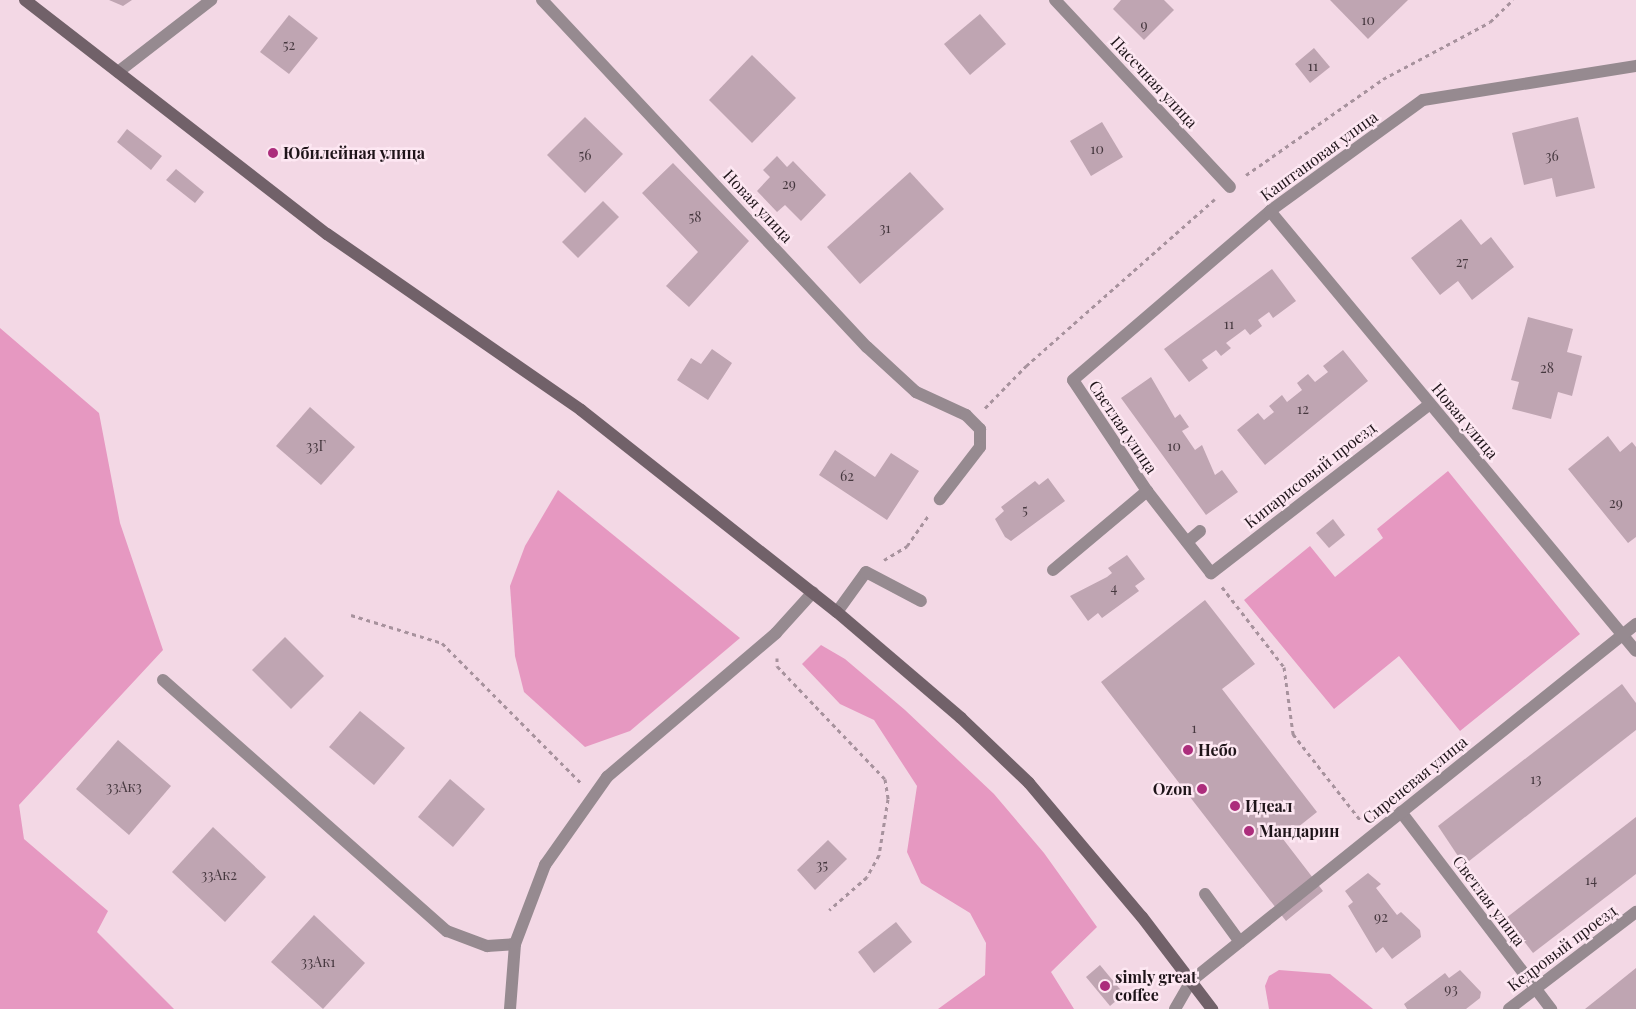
<!DOCTYPE html>
<html>
<head>
<meta charset="utf-8">
<style>
	body { margin:0 }
	#map { position:relative; width:1636px; height:1009px; overflow:hidden; background:#f3d8e5; font-family:"Playfair Display",serif }
	div>[style] { position:absolute }
	.green>* { inset:0; background:#e698c1 }
	.building>* { inset:0; background:#bfa5b2 }
	.path>* { height:3px; margin-top:-1.5px; transform-origin:0; background:repeating-linear-gradient(90deg,#a7929d 0 4px,transparent 0 8px) }
	.service>* { height:12px; margin:-6px; padding:0 6px; transform-origin:6px; border-radius:6px; background:#968a90 }
	.minor>* { height:12px; margin:-6px; padding:0 6px; transform-origin:6px; border-radius:6px; background:#968a90 }
	.secondary>* { height:12px; margin:-6px; padding:0 6px; transform-origin:6px; border-radius:6px; background:#716169 }
	.dots>* { width:14px; height:14px; translate:-50% -50%; box-sizing:border-box; border:2px solid #fde7f2; border-radius:50% }
	span { translate:-50% -50%; white-space:nowrap; text-align:center; line-height:1.15; -webkit-text-stroke:5px #fde7f2; paint-order:stroke }
	.number-label { font-size:14px; color:#46383f }
	.number-label span { -webkit-text-stroke-width:0 }
	.street-label { font-size:16px; color:#1e1419 }
	.poi-label { font-size:16px; color:#1e1419; font-weight:700 }
	.left { translate:0 -50%; text-align:left }
	.right { translate:-100% -50%; text-align:right }
</style>
</head>
<body>
<div id="map">
	<div class="green">
		<i style="clip-path:polygon(0 328px,99px 413px,120px 523px,163px 650px,19px 805px,24px 839px,108px 911px,97px 932px,174px 1009px,0 1009px)"></i>
		<i style="clip-path:polygon(1448px 471px,1580px 634px,1460px 731px,1399px 656px,1334px 709px,1244px 600px,1310px 546px,1335px 577px,1383px 538px,1377px 529px)"></i>
		<i style="clip-path:polygon(558px 490px,740px 638px,630px 731px,585px 747px,524px 692px,515px 656px,510px 586px,525px 546px)"></i>
		<i style="clip-path:polygon(821px 645px,845px 659px,905px 710px,994px 794px,1044px 853px,1097px 927px,1051px 972px,1074px 1009px,938px 1009px,985px 975px,986px 943px,970px 913px,921px 883px,907px 852px,917px 786px,874px 720px,840px 704px,802px 664px)"></i>
		<i style="clip-path:polygon(1279px 970px,1330px 974px,1373px 1009px,1269px 1009px,1265px 986px,1269px 976px)"></i>
	</div>
	<div class="building">
		<i style="clip-path:polygon(109px 0,132px 0,123px 6px)"></i>
		<i style="clip-path:polygon(1121px 0,1164px 0,1174px 10px,1144px 40px,1113px 9px)"></i>
		<i style="clip-path:polygon(1330px 0,1408px 0,1368px 39px)"></i>
		<i style="clip-path:polygon(980px 14px,1006px 44px,970px 75px,944px 44px)"></i>
		<i style="clip-path:polygon(289px 15px,318px 38px,289px 74px,260px 52px)"></i>
		<i style="clip-path:polygon(1314px 48px,1330px 67px,1310px 83px,1295px 64px)"></i>
		<i style="clip-path:polygon(752px 55px,796px 98px,752px 143px,709px 100px)"></i>
		<i style="clip-path:polygon(585px 117px,623px 154px,585px 193px,547px 155px)"></i>
		<i style="clip-path:polygon(1578px 117px,1595px 188px,1556px 197px,1552px 178px,1524px 185px,1512px 133px)"></i>
		<i style="clip-path:polygon(1102px 122px,1123px 157px,1091px 176px,1070px 141px)"></i>
		<i style="clip-path:polygon(127px 129px,162px 156px,151px 170px,117px 142px)"></i>
		<i style="clip-path:polygon(777px 156px,787px 167px,793px 161px,826px 195px,801px 221px,785px 205px,777px 212px,757px 191px,770px 177px,763px 170px)"></i>
		<i style="clip-path:polygon(673px 163px,749px 241px,689px 307px,666px 286px,698px 252px,642px 193px)"></i>
		<i style="clip-path:polygon(176px 169px,204px 192px,195px 203px,166px 180px)"></i>
		<i style="clip-path:polygon(910px 172px,944px 209px,860px 284px,827px 247px)"></i>
		<i style="clip-path:polygon(603px 201px,619px 217px,578px 258px,562px 242px)"></i>
		<i style="clip-path:polygon(1461px 219px,1481px 245px,1491px 237px,1514px 267px,1472px 300px,1458px 281px,1440px 295px,1411px 258px)"></i>
		<i style="clip-path:polygon(1272px 269px,1296px 301px,1273px 318px,1269px 312px,1258px 320px,1262px 326px,1250px 335px,1245px 329px,1226px 343px,1231px 348px,1221px 356px,1216px 350px,1202px 360px,1208px 368px,1189px 382px,1164px 349px)"></i>
		<i style="clip-path:polygon(1528px 317px,1573px 329px,1567px 352px,1582px 356px,1572px 396px,1558px 392px,1551px 419px,1512px 409px,1519px 382px,1511px 380px)"></i>
		<i style="clip-path:polygon(712px 349px,732px 363px,708px 400px,677px 380px,691px 358px,701px 364px)"></i>
		<i style="clip-path:polygon(1343px 350px,1368px 381px,1265px 465px,1237px 430px,1258px 413px,1264px 420px,1274px 412px,1269px 406px,1282px 395px,1287px 402px,1302px 390px,1297px 383px,1308px 374px,1315px 382px,1328px 372px,1323px 366px)"></i>
		<i style="clip-path:polygon(1151px 377px,1175px 418px,1180px 414px,1189px 427px,1182px 431px,1195px 450px,1202px 445px,1215px 475px,1222px 470px,1238px 492px,1206px 515px,1121px 398px)"></i>
		<i style="clip-path:polygon(310px 407px,355px 447px,321px 485px,276px 446px)"></i>
		<i style="clip-path:polygon(1608px 436px,1620px 452px,1632px 442px,1636px 447px,1636px 537px,1628px 543px,1568px 469px)"></i>
		<i style="clip-path:polygon(835px 450px,875px 477px,891px 453px,919px 471px,887px 520px,819px 475px)"></i>
		<i style="clip-path:polygon(1048px 478px,1065px 501px,1011px 541px,1005px 537px,995px 519px,1004px 511px,1001px 507px,1035px 481px,1039px 485px)"></i>
		<i style="clip-path:polygon(1333px 519px,1345px 535px,1329px 548px,1316px 533px)"></i>
		<i style="clip-path:polygon(1127px 555px,1145px 579px,1135px 586px,1139px 591px,1102px 618px,1098px 613px,1088px 621px,1070px 596px,1107px 577px,1112px 573px,1108px 568px)"></i>
		<i style="clip-path:polygon(1205px 600px,1255px 664px,1222px 689px,1317px 812px,1283px 839px,1323px 891px,1286px 921px,1101px 682px)"></i>
		<i style="clip-path:polygon(285px 637px,324px 676px,291px 709px,252px 670px)"></i>
		<i style="clip-path:polygon(1622px 684px,1636px 703px,1636px 730px,1464px 865px,1438px 826px)"></i>
		<i style="clip-path:polygon(360px 711px,405px 748px,374px 785px,329px 747px)"></i>
		<i style="clip-path:polygon(118px 740px,171px 786px,129px 835px,76px 789px)"></i>
		<i style="clip-path:polygon(450px 779px,485px 809px,453px 847px,418px 817px)"></i>
		<i style="clip-path:polygon(1636px 817px,1636px 874px,1533px 953px,1506px 918px)"></i>
		<i style="clip-path:polygon(213px 827px,266px 877px,225px 922px,172px 872px)"></i>
		<i style="clip-path:polygon(828px 840px,847px 859px,815px 890px,797px 870px)"></i>
		<i style="clip-path:polygon(1368px 873px,1381px 884px,1376px 888px,1397px 915px,1401px 912px,1420px 930px,1421px 937px,1392px 959px,1383px 947px,1376px 953px,1348px 906px,1353px 902px,1345px 891px)"></i>
		<i style="clip-path:polygon(314px 915px,365px 963px,323px 1009px,271px 962px)"></i>
		<i style="clip-path:polygon(896px 922px,912px 942px,874px 973px,858px 952px)"></i>
		<i style="clip-path:polygon(1100px 965px,1124px 994px,1110px 1006px,1086px 977px)"></i>
		<i style="clip-path:polygon(1636px 968px,1636px 1009px,1585px 1009px,1605px 993px)"></i>
		<i style="clip-path:polygon(1460px 970px,1481px 992px,1480px 998px,1466px 1009px,1407px 1009px,1404px 1004px,1445px 973px,1449px 978px)"></i>
	</div>
	<div class="path">
		<i style="left:1246px;top:175px;width:167px;rotate:-35deg"></i>
		<i style="left:1383px;top:79px;width:121px;rotate:-28deg"></i>
		<i style="left:1490px;top:22px;width:32px;rotate:-44deg"></i>
		<i style="left:985px;top:408px;width:59px;rotate:-45.7deg"></i>
		<i style="left:1026px;top:366px;width:252px;rotate:-41.5deg"></i>
		<i style="left:884px;top:560px;width:27px;rotate:-31deg"></i>
		<i style="left:907px;top:546px;width:39px;rotate:-55deg"></i>
		<i style="left:1222px;top:587px;width:101px;rotate:52.2deg"></i>
		<i style="left:1284px;top:667px;width:68px;rotate:82.3deg"></i>
		<i style="left:1293px;top:734px;width:110px;rotate:52deg"></i>
		<i style="left:351px;top:615px;width:95px;rotate:17.1deg"></i>
		<i style="left:442px;top:643px;width:197px;rotate:45.2deg"></i>
		<i style="left:777px;top:658px;width:8px;rotate:90deg"></i>
		<i style="left:777px;top:666px;width:156px;rotate:46.3deg"></i>
		<i style="left:885px;top:779px;width:20px;rotate:81deg"></i>
		<i style="left:888px;top:799px;width:57px;rotate:99.1deg"></i>
		<i style="left:879px;top:855px;width:25px;rotate:119deg"></i>
		<i style="left:867px;top:877px;width:50px;rotate:139deg"></i>
	</div>
	<div class="service">
		<i style="left:1187px;top:542px;width:17px;rotate:-40deg"></i>
		<i style="left:837px;top:612px;width:49px;rotate:-54.1deg"></i>
		<i style="left:866px;top:572px;width:62px;rotate:27.8deg"></i>
		<i style="left:163px;top:680px;width:379px;rotate:41.5deg"></i>
		<i style="left:447px;top:931px;width:43px;rotate:20.6deg"></i>
		<i style="left:487px;top:946px;width:28px;rotate:-4deg"></i>
		<i style="left:1205px;top:894px;width:59px;rotate:53.9deg"></i>
		<i style="left:510px;top:1009px;width:65px;rotate:-85.6deg"></i>
		<i style="left:515px;top:944px;width:85px;rotate:-69.2deg"></i>
		<i style="left:545px;top:865px;width:108px;rotate:-54.8deg"></i>
		<i style="left:607px;top:777px;width:222px;rotate:-40.4deg"></i>
		<i style="left:776px;top:633px;width:55px;rotate:-47.9deg"></i>
		<i style="left:1175px;top:1009px;width:32px;rotate:-60deg"></i>
	</div>
	<div class="minor">
		<i style="left:542px;top:0;width:475px;rotate:46.9deg"></i>
		<i style="left:867px;top:347px;width:67px;rotate:42.6deg"></i>
		<i style="left:916px;top:392px;width:55px;rotate:24.7deg"></i>
		<i style="left:966px;top:415px;width:20px;rotate:45deg"></i>
		<i style="left:980px;top:429px;width:18px;rotate:90deg"></i>
		<i style="left:980px;top:447px;width:66px;rotate:127.6deg"></i>
		<i style="left:1055px;top:0;width:256px;rotate:46.9deg"></i>
		<i style="left:118px;top:72px;width:118px;rotate:-37.7deg"></i>
		<i style="left:1270px;top:211px;width:572px;rotate:50.25deg"></i>
		<i style="left:1430px;top:404px;width:277px;rotate:142.3deg"></i>
		<i style="left:1211px;top:573px;width:104px;rotate:-128deg"></i>
		<i style="left:1147px;top:491px;width:133px;rotate:-123.7deg"></i>
		<i style="left:1073px;top:380px;width:260px;rotate:-40.6deg"></i>
		<i style="left:1270px;top:211px;width:189px;rotate:-36deg"></i>
		<i style="left:1423px;top:100px;width:216px;rotate:-9.1deg"></i>
		<i style="left:1053px;top:570px;width:123px;rotate:-40deg"></i>
		<i style="left:1401px;top:812px;width:248px;rotate:52.7deg"></i>
		<i style="left:1191px;top:981px;width:571px;rotate:-38.74deg"></i>
		<i style="left:1509px;top:1009px;width:160px;rotate:-37.4deg"></i>
	</div>
	<div class="secondary">
		<i style="left:25px;top:0;width:382px;rotate:37.8deg"></i>
		<i style="left:327px;top:234px;width:309px;rotate:34.7deg"></i>
		<i style="left:581px;top:410px;width:326px;rotate:38.3deg"></i>
		<i style="left:837px;top:612px;width:163px;rotate:40.5deg"></i>
		<i style="left:961px;top:718px;width:94px;rotate:43.7deg"></i>
		<i style="left:1029px;top:783px;width:175px;rotate:49.9deg"></i>
		<i style="left:1142px;top:917px;width:116px;rotate:52.7deg"></i>
	</div>
	<div class="dots">
		<i style="left:273px;top:153px;background:#ac2d7c"></i>
		<i style="left:1188px;top:750px;background:#ac2d7c"></i>
		<i style="left:1202px;top:789px;background:#ac2d7c"></i>
		<i style="left:1235px;top:806px;background:#ac2d7c"></i>
		<i style="left:1249px;top:831px;background:#ac2d7c"></i>
		<i style="left:1105px;top:986px;background:#ac2d7c"></i>
	</div>
	<div class="number-label">
		<span style="left:1368px;top:20px">10</span>
		<span style="left:1144px;top:25px">9</span>
		<span style="left:289px;top:45px">52</span>
		<span style="left:1313px;top:66px">11</span>
		<span style="left:1097px;top:149px">10</span>
		<span style="left:585px;top:155px">56</span>
		<span style="left:1552px;top:156px">36</span>
		<span style="left:789px;top:184px">29</span>
		<span style="left:695px;top:217px">58</span>
		<span style="left:885px;top:228px">31</span>
		<span style="left:1462px;top:262px">27</span>
		<span style="left:1229px;top:324px">11</span>
		<span style="left:1547px;top:368px">28</span>
		<span style="left:1303px;top:409px">12</span>
		<span style="left:316px;top:446px">33Г</span>
		<span style="left:1174px;top:446px">10</span>
		<span style="left:847px;top:476px">62</span>
		<span style="left:1616px;top:503px">29</span>
		<span style="left:1025px;top:510px">5</span>
		<span style="left:1114px;top:588px">4</span>
		<span style="left:1194px;top:728px">1</span>
		<span style="left:1536px;top:779px">13</span>
		<span style="left:124px;top:787px">33Ак3</span>
		<span style="left:822px;top:865px">35</span>
		<span style="left:219px;top:875px">33Ак2</span>
		<span style="left:1591px;top:880px">14</span>
		<span style="left:1381px;top:917px">92</span>
		<span style="left:318px;top:962px">33Ак1</span>
		<span style="left:1451px;top:989px">93</span>
	</div>
	<div class="street-label">
		<span style="left:1154px;top:82px;rotate:47deg">Пасечная улица</span>
		<span style="left:1319px;top:156px;rotate:-36deg">Каштановая улица</span>
		<span style="left:758px;top:206px;rotate:47deg">Новая улица</span>
		<span style="left:1465px;top:421px;rotate:50deg">Новая улица</span>
		<span style="left:1123px;top:427px;rotate:56deg">Светлая улица</span>
		<span style="left:1310px;top:475px;rotate:-38deg">Кипарисовый проезд</span>
		<span style="left:1415px;top:780px;rotate:-39deg">Сиреневая улица</span>
		<span style="left:1489px;top:901px;rotate:53deg">Светлая улица</span>
		<span style="left:1562px;top:948px;rotate:-37deg">Кедровый проезд</span>
	</div>
	<div class="poi-label">
		<span class="left" style="left:283px;top:153px">Юбилейная улица</span>
		<span class="left" style="left:1198px;top:750px">Небо</span>
		<span class="right" style="left:1192px;top:789px">Ozon</span>
		<span class="left" style="left:1245px;top:806px">Идеал</span>
		<span class="left" style="left:1259px;top:831px">Мандарин</span>
		<span class="left" style="left:1115px;top:986px">simly great<br>coffee</span>
	</div>
</div>
</body>
</html>
